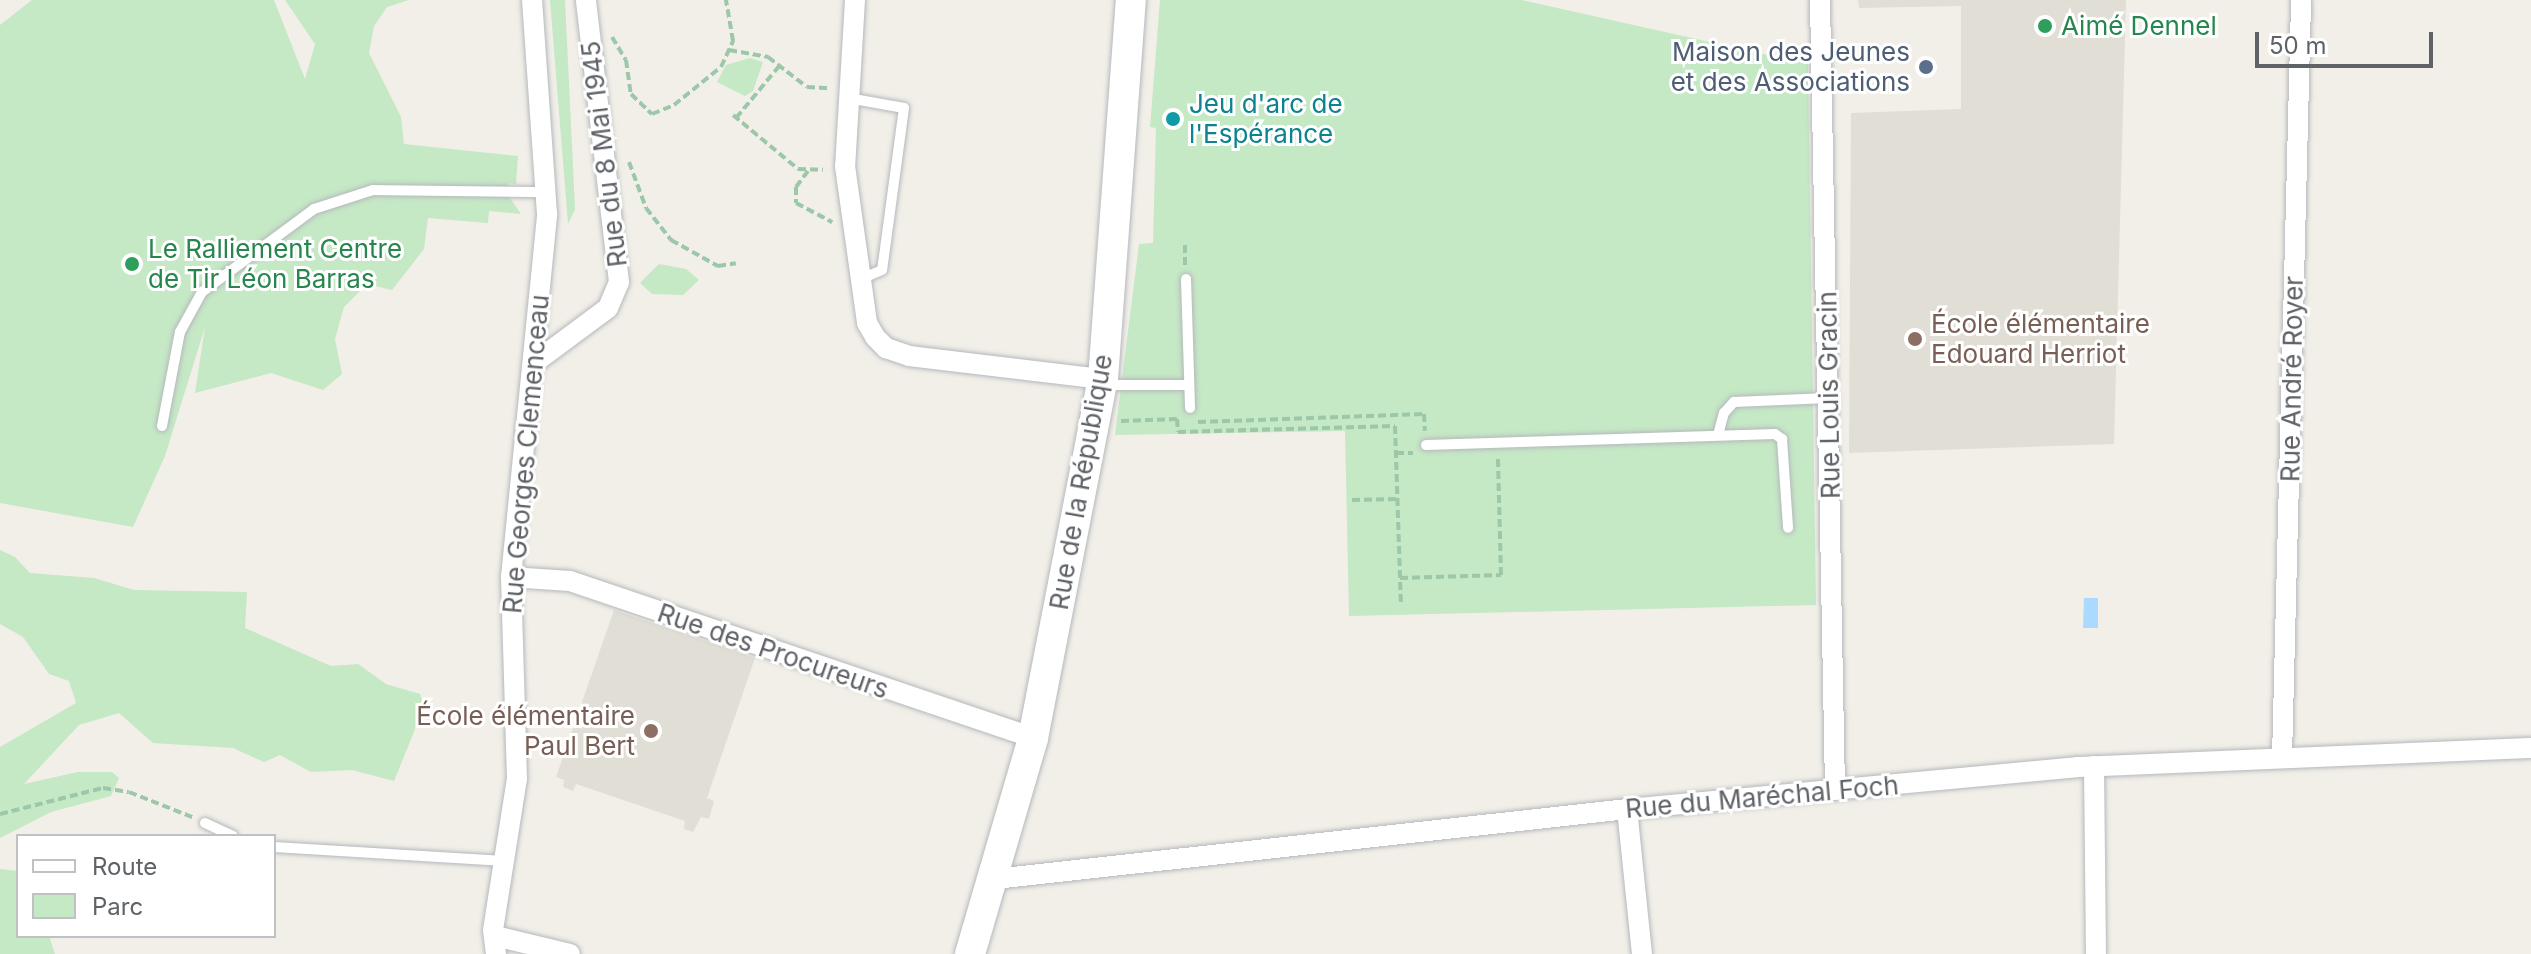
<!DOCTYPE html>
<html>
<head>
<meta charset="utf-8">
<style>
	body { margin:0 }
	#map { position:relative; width:2531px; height:954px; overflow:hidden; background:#f1efe8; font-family:Inter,sans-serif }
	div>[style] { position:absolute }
	.education>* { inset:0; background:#e1ded6 }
	.green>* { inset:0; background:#c5e8c5 }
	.water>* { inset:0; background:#aadaff }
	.path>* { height:4px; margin-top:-2px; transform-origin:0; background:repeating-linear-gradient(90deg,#9cc7a9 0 8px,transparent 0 12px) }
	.roads { filter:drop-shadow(0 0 2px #b5b8bc) drop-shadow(0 0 2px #b5b8bc) }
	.lane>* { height:10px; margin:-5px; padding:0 5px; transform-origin:5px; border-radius:5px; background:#fff }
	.street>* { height:20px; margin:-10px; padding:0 10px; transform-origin:10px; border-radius:10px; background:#fff }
	.secondary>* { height:30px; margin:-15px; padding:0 15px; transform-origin:15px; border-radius:15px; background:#fff }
	.dots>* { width:22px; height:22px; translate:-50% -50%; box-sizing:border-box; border:4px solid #fff; border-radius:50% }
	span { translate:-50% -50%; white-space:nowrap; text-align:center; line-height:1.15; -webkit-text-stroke:6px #fff; paint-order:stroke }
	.leisure-label { font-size:26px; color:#27864d }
	.left { translate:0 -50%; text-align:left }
	.service-label { font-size:26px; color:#4e5e75 }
	.right { translate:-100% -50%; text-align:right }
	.culture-label { font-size:26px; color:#0d838f }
	.street-label { font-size:26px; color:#5f6368 }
	.education-label { font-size:26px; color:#785e54 }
	.legend { position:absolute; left:16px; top:834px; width:260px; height:104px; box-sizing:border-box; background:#fff; border:2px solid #bfc1c3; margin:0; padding:10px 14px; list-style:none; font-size:24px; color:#5f6368 }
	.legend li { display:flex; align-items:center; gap:16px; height:40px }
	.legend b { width:40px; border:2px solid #bfc1c3 }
	.scale { position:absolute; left:2255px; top:32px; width:178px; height:36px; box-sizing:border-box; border:4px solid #5f6368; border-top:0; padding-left:10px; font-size:24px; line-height:28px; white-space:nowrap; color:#5f6368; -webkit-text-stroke:6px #fff; paint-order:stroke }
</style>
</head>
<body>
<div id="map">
	<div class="education">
		<i style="clip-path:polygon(1858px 0,2126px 0,2114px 444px,1849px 453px,1851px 113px,1961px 109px,1961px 6px,1859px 8px)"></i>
		<i style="clip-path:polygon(614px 610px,755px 658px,707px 798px,714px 801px,709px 819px,701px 817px,693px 832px,684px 829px,685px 821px,576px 784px,573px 791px,563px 787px,564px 780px,556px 777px)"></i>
	</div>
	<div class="green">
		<i style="clip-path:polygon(32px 0,274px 0,305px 79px,315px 44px,285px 0,409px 0,387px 7px,374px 26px,369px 53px,401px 117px,404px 144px,518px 156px,516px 184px,509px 183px,506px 192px,521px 214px,489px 211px,488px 223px,428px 218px,424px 249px,392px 290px,367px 284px,344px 307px,335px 339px,342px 374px,323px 390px,271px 373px,195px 393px,205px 327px,165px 456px,133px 527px,0 503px,0 25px)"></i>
		<i style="clip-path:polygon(550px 0,565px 0,575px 209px,568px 224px)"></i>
		<i style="clip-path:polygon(1160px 0,1522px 0,1808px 64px,1816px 605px,1349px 616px,1345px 431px,1115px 435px,1139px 244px,1153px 243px,1156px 128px,1150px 127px)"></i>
		<i style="clip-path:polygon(750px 58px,763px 62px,753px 91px,745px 96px,717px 82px,726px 65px)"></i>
		<i style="clip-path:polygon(659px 264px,686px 269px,699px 280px,683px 295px,652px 294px,640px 283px)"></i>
		<i style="clip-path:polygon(0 550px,15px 557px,30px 573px,94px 578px,134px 590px,247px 592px,245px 628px,331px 666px,358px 664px,386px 684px,420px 694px,424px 707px,394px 781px,352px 770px,311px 772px,280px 755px,264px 762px,233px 748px,153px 743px,119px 713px,79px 725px,24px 784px,78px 772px,112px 772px,119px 778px,111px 796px,51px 812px,0 838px,0 747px,76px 703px,69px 681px,49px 674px,23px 637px,0 624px)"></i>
		<i style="clip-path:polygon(0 869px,18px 871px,18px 936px,49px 936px,55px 954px,0 954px)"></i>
	</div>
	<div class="water">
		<i style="clip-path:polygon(2084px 598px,2098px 598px,2098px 628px,2083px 628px)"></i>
	</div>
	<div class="path">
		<i style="left:612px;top:37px;width:27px;rotate:59deg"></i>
		<i style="left:626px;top:60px;width:34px;rotate:82deg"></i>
		<i style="left:631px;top:94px;width:29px;rotate:44deg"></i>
		<i style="left:652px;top:114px;width:24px;rotate:-22deg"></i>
		<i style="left:674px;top:105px;width:60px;rotate:-39deg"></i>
		<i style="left:721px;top:67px;width:29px;rotate:-65deg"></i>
		<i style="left:733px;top:41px;width:42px;rotate:-99.7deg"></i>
		<i style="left:729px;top:50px;width:40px;rotate:10deg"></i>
		<i style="left:768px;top:57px;width:49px;rotate:37.6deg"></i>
		<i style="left:807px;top:87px;width:22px;rotate:3deg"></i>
		<i style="left:733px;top:115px;width:85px;rotate:39.7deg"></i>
		<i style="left:798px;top:169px;width:25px;rotate:2deg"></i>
		<i style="left:736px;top:118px;width:69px;rotate:-50.3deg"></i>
		<i style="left:629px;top:162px;width:49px;rotate:69.7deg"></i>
		<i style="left:646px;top:208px;width:41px;rotate:52deg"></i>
		<i style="left:671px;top:240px;width:54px;rotate:29deg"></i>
		<i style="left:718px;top:266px;width:18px;rotate:-9deg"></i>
		<i style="left:808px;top:171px;width:20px;rotate:127deg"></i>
		<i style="left:796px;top:187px;width:16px;rotate:90deg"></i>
		<i style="left:796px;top:203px;width:41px;rotate:27.8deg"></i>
		<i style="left:1185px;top:245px;width:20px;rotate:90deg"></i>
		<i style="left:1121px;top:421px;width:56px;rotate:-2deg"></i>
		<i style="left:1177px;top:419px;width:13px;rotate:86deg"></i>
		<i style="left:1178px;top:432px;width:217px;rotate:-1.6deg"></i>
		<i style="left:1395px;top:426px;width:177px;rotate:88.1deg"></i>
		<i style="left:1198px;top:422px;width:226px;rotate:-2deg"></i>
		<i style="left:1424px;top:414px;width:17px;rotate:87deg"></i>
		<i style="left:1396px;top:453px;width:17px"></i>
		<i style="left:1352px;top:500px;width:46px;rotate:-1.2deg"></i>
		<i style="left:1400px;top:578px;width:101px;rotate:-1.7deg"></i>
		<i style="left:1501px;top:575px;width:116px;rotate:-91.5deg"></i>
		<i style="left:0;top:814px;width:106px;rotate:-14.2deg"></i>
		<i style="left:103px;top:788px;width:26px;rotate:9deg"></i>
		<i style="left:129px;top:792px;width:68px;rotate:21.6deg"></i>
	</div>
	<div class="roads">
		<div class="lane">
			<i style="left:848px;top:98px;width:57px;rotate:10.1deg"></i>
			<i style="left:904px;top:108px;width:163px;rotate:97.7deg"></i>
			<i style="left:882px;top:270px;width:21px;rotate:157deg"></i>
			<i style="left:1186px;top:279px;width:129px;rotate:88.2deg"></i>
			<i style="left:1104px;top:385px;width:85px"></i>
			<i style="left:162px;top:426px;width:96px;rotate:-79.2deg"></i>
			<i style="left:180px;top:332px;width:46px;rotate:-61.2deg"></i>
			<i style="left:202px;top:292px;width:139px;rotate:-36.5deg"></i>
			<i style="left:314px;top:209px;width:62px;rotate:-17.9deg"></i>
			<i style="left:373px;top:190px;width:174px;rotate:0.7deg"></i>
			<i style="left:1718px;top:435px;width:23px;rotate:-75deg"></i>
			<i style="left:1724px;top:413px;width:15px;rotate:-48deg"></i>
			<i style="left:1734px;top:402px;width:94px;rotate:-2.4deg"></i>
			<i style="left:1426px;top:445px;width:349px;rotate:-1.8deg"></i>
			<i style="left:1775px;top:434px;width:9px;rotate:36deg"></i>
			<i style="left:1782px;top:439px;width:89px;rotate:86.1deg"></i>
			<i style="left:205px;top:823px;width:31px;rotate:25deg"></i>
			<i style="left:274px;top:847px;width:231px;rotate:3.5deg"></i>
		</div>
		<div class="street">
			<i style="left:855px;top:0;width:166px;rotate:93.4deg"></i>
			<i style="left:845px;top:166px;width:159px;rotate:82deg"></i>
			<i style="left:867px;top:323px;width:16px;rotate:60deg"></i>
			<i style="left:875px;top:337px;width:16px;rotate:45deg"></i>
			<i style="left:886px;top:348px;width:24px;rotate:19deg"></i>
			<i style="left:909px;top:356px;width:195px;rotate:6.8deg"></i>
			<i style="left:1820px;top:0;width:790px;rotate:88.91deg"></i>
			<i style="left:534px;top:363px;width:92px;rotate:-36.6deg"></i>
			<i style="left:608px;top:308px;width:28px;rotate:-67deg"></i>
			<i style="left:619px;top:282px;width:284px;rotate:-96.7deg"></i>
			<i style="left:511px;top:577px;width:59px;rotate:3.9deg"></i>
			<i style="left:570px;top:581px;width:489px;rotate:18.7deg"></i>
			<i style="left:2282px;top:758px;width:758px;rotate:-88.56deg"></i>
			<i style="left:2094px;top:766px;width:188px;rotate:89.4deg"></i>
			<i style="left:1627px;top:809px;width:146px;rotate:84.1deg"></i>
			<i style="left:995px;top:879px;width:636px;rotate:-6.32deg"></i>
			<i style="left:1627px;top:809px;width:452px;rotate:-5.3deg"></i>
			<i style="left:2077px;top:767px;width:454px;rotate:-2.4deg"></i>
			<i style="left:495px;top:936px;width:77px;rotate:13.5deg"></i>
			<i style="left:496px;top:954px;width:24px;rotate:-97deg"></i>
			<i style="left:493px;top:930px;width:153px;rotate:-81deg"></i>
			<i style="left:517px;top:779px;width:202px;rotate:-91.7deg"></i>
			<i style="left:511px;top:577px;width:365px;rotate:-84.3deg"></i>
			<i style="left:547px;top:214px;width:215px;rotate:-94deg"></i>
		</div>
		<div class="secondary">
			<i style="left:970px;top:954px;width:225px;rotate:-73.7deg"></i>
			<i style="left:1033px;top:738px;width:366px;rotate:-79deg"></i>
			<i style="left:1103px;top:379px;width:380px;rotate:-85.8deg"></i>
		</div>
	</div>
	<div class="dots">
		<i style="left:2045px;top:26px;background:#2e9e5b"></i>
		<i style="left:1926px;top:67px;background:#5c6f8a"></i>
		<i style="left:1173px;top:119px;background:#0f9aa8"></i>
		<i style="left:132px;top:264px;background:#2e9e5b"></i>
		<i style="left:1915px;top:339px;background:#8d6e63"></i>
		<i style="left:651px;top:731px;background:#8d6e63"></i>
	</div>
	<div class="leisure-label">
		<span class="left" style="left:2061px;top:26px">Aimé Dennel</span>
		<span class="left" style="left:148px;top:264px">Le Ralliement Centre<br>de Tir Léon Barras</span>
	</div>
	<div class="service-label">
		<span class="right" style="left:1910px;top:67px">Maison des Jeunes<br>et des Associations</span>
	</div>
	<div class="culture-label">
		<span class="left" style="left:1189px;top:119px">Jeu d'arc de<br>l'Espérance</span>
	</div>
	<div class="street-label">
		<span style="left:604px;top:154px;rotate:-97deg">Rue du 8 Mai 1945</span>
		<span style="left:2292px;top:379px;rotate:-89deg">Rue André Royer</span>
		<span style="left:1829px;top:395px;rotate:-91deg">Rue Louis Gracin</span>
		<span style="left:526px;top:454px;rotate:-85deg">Rue Georges Clemenceau</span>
		<span style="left:1081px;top:482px;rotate:-80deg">Rue de la République</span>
		<span style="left:773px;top:651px;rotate:19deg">Rue des Procureurs</span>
		<span style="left:1762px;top:797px;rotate:-5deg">Rue du Maréchal Foch</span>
	</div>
	<div class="education-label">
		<span class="left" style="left:1931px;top:339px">École élémentaire<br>Edouard Herriot</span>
		<span class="right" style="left:635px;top:731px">École élémentaire<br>Paul Bert</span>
	</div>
	<ul class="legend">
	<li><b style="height:10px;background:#fff"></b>Route</li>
	<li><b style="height:22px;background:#c5e8c5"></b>Parc</li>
	</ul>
	<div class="scale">50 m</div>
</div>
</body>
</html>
